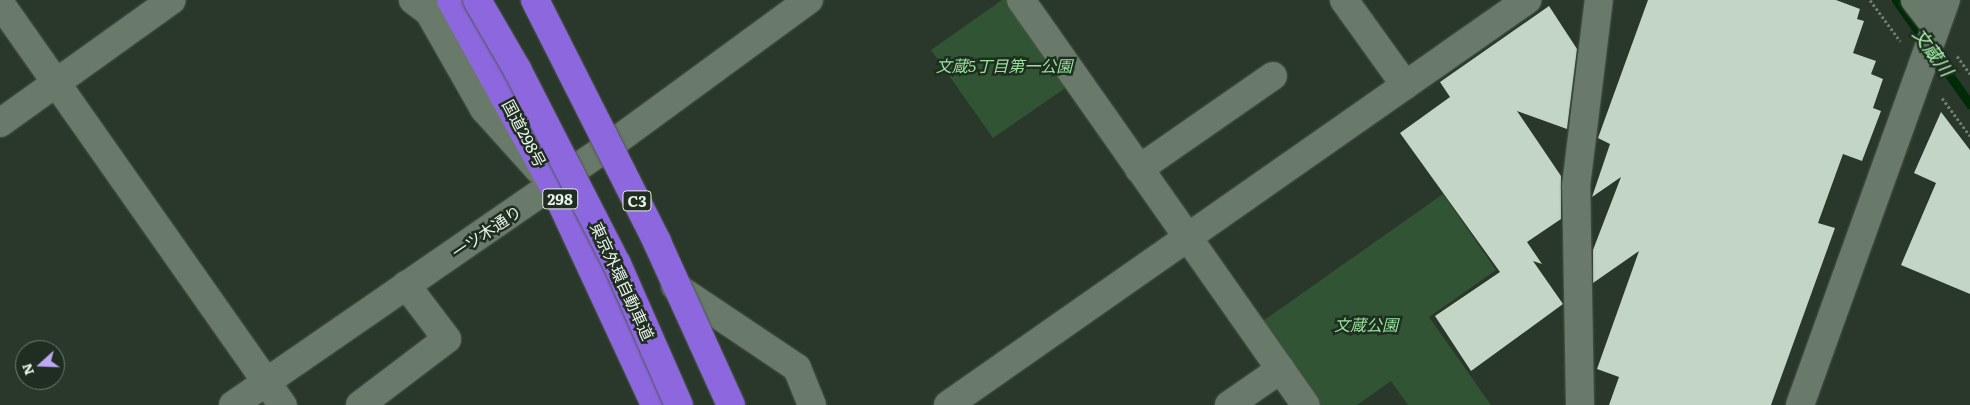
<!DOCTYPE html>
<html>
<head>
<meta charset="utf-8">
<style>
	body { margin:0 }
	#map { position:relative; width:1970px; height:405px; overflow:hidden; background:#29382a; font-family:Literata,"Noto Sans JP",serif }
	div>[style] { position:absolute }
	.green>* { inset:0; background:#315434 }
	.stream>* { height:9px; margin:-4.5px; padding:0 4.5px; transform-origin:4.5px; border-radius:4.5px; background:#012a07 }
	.building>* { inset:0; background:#c3d5c4 }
	.path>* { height:3px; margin-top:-1.5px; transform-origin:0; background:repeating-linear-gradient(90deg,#6e7b6f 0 2.5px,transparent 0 5px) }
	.roads { filter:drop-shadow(0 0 1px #49564a) drop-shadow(0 0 1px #49564a) }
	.minor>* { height:28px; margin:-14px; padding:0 14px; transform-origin:14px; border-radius:14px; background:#697a6a }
	.highway>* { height:28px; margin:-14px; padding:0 14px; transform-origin:14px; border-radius:14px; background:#8c67dd }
	.bridges { filter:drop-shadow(0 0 1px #49564a) drop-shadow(0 0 1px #49564a) }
	.highway-bridge>* { height:28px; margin:-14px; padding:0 14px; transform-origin:14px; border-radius:14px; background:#8c67dd }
	span { translate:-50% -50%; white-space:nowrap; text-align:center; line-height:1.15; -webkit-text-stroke:5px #1f2e20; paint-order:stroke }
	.shield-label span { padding:1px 4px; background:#1f2e20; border:1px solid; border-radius:4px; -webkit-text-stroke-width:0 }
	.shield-label { font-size:15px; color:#e8f1e8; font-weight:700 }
	.park-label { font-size:16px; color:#96e29b; font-style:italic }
	.street-label { font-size:16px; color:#e8f1e8 }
	.water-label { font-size:18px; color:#adfab1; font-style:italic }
	.north { position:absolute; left:15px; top:340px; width:50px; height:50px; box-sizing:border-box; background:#1f2e20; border:1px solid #6f7c70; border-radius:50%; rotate:250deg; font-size:14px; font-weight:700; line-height:20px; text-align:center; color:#e8f1e8 }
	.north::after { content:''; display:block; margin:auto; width:18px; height:22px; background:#bca9f5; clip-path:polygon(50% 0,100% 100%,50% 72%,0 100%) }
</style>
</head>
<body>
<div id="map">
	<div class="green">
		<i style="clip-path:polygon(1002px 0,1021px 0,1077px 80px,993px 138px,931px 50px)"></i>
		<i style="clip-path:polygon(1443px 194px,1496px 270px,1429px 317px,1491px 405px,1408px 405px,1391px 381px,1357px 405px,1317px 405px,1260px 323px)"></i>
	</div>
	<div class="stream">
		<i style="left:1896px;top:0;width:128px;rotate:54.6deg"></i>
	</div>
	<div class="building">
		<i style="clip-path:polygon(1648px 0,1836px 0,1860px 9px,1857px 19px,1864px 21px,1853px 53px,1876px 61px,1871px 74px,1883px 79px,1873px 108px,1881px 111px,1862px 161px,1843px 154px,1818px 223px,1835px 228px,1771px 405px,1609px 405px,1619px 377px,1597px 369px,1639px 251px,1593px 283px,1593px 250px,1621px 177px,1592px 197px,1610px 144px,1598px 138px)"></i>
		<i style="clip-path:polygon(1549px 6px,1577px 49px,1567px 129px,1517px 111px,1561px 176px,1561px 219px,1527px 242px,1542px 264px,1533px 261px,1563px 304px,1471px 371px,1435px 316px,1500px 272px,1400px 133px,1450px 97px,1440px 82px)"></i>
		<i style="clip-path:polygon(1941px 112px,1970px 150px,1970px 294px,1901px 265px,1936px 183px,1914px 173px)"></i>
	</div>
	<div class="path">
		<i style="left:1870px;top:0;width:51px;rotate:53.8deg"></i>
		<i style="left:1957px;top:56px;width:22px;rotate:54deg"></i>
		<i style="left:1942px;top:98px;width:47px;rotate:53.6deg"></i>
	</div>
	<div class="roads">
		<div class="minor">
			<i style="left:413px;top:0;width:20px;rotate:37deg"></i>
			<i style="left:429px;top:12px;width:112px;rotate:60.4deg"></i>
			<i style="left:484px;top:109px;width:81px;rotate:48deg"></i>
			<i style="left:1021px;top:0;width:495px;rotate:54.9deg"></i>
			<i style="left:1344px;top:0;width:105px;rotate:54.3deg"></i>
			<i style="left:1915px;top:0;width:34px;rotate:52deg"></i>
			<i style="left:0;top:3px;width:492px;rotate:54.9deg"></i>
			<i style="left:0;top:123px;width:211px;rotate:-35.6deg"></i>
			<i style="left:1139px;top:169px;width:163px;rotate:-34.8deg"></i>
			<i style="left:675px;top:286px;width:147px;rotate:33.9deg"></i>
			<i style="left:797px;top:368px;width:40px;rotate:68deg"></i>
			<i style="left:233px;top:405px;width:465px;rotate:-34.6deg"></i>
			<i style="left:616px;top:141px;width:239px;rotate:-36.2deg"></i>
			<i style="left:360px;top:405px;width:109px;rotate:-37.2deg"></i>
			<i style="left:447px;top:339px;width:68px;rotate:-127.2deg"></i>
			<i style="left:948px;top:405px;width:707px;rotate:-34.97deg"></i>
			<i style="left:1229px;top:405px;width:63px;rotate:-34.7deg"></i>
			<i style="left:1580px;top:405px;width:219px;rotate:-91deg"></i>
			<i style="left:1576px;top:186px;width:187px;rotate:-83deg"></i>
			<i style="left:1800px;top:405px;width:431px;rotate:-70.2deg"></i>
		</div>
		<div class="highway">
			<i style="left:451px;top:0;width:211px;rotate:61.1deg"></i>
			<i style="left:553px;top:185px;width:242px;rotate:65.1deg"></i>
		</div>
	</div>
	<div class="bridges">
		<div class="highway-bridge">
			<i style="left:477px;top:0;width:80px;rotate:59.9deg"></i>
			<i style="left:517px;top:69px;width:219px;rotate:62.9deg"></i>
			<i style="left:617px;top:264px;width:154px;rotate:66.3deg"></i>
			<i style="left:535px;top:0;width:271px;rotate:63.2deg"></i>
			<i style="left:657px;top:242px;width:179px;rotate:65.6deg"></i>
		</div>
	</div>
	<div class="shield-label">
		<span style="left:560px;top:199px">298</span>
		<span style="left:637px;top:201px">C3</span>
	</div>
	<div class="park-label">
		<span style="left:1004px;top:65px">文蔵5丁目第一公園</span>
		<span style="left:1366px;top:324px">文蔵公園</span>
	</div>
	<div class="street-label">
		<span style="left:525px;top:133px;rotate:62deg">国道298号</span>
		<span style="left:486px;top:231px;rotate:-34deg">一ツ木通り</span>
		<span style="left:623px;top:281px;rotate:65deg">東京外環自動車道</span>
	</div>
	<div class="water-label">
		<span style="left:1933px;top:52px;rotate:54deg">文蔵川</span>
	</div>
	<div class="north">N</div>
</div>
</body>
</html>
